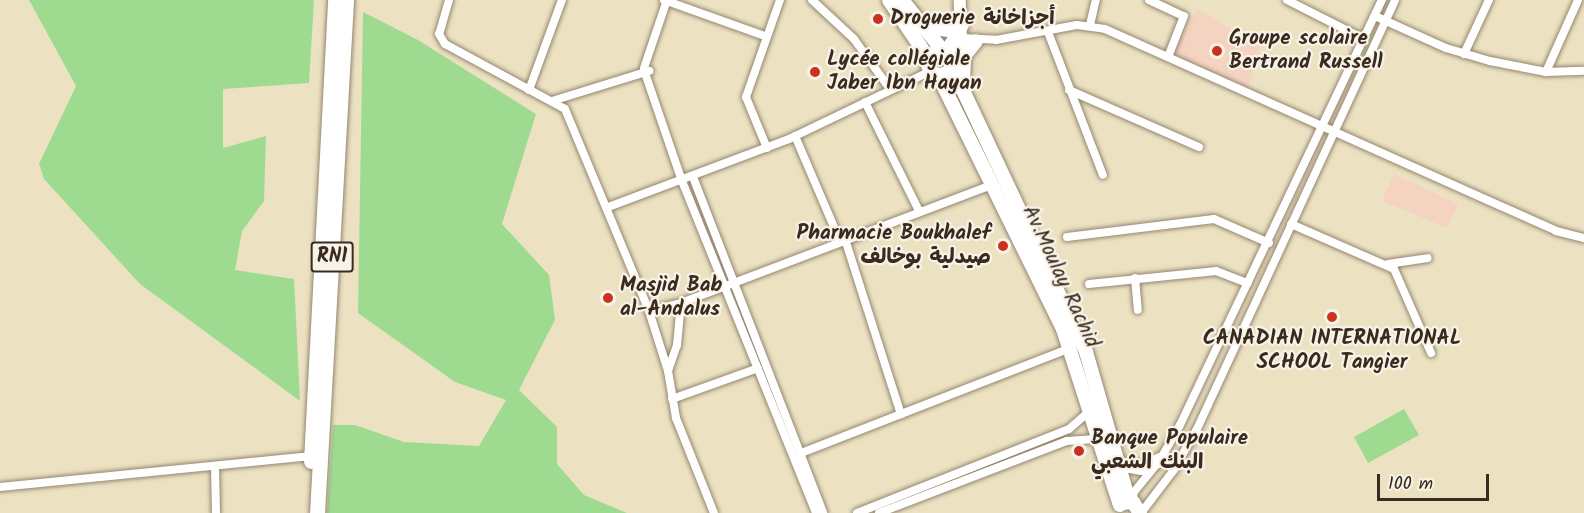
<!DOCTYPE html>
<html>
<head>
<meta charset="utf-8">
<style>
	body { margin:0 }
	#map { position:relative; width:1584px; height:513px; overflow:hidden; background:#ece2c2; font-family:Kalam,"Playpen Sans Arabic",sans-serif }
	div>[style] { position:absolute }
	.built>* { inset:0; background:#f4d3c1 }
	.green>* { inset:0; background:#9edb90 }
	.roads { filter:drop-shadow(0 0 2px #948670) drop-shadow(0 0 2px #948670) }
	.street>* { height:8px; margin:-4px; padding:0 4px; transform-origin:4px; border-radius:4px; background:#fff }
	.secondary>* { height:12px; margin:-6px; padding:0 6px; transform-origin:6px; border-radius:6px; background:#fff }
	.primary>* { height:14px; margin:-7px; padding:0 7px; transform-origin:7px; border-radius:7px; background:#fff }
	.primary>.ring { margin:-7px; padding:0; box-sizing:content-box; background:none; border:14px solid #fff; border-radius:50% }
	.highway>* { height:15px; margin:-7.5px; padding:0 7.5px; transform-origin:7.5px; border-radius:7.5px; background:#fff }
	.dots>* { width:16px; height:16px; translate:-50% -50%; box-sizing:border-box; border:3px solid #f7f3e8; border-radius:50% }
	span { translate:-50% -50%; white-space:nowrap; text-align:center; line-height:1.15; -webkit-text-stroke:4.5px #f7f3e8; paint-order:stroke }
	.shield-label span { padding:2px 4px; background:#f7f3e8; border:2px solid; border-radius:4px; -webkit-text-stroke-width:0 }
	.shield-label { font-size:20px; color:#3b2a1e; font-weight:700 }
	.poi-label { font-size:21px; color:#3b2a1e; font-weight:700 }
	.left { translate:0 -50%; text-align:left }
	.right { translate:-100% -50%; text-align:right }
	.street-label { font-size:21px; color:#3b2a1e }
	.scale { position:absolute; left:1377px; top:474px; width:112px; height:27px; box-sizing:border-box; border:3px solid #3b2a1e; border-top:0; padding-left:8px; font-size:18px; line-height:21px; white-space:nowrap; color:#3b2a1e; -webkit-text-stroke:4px #f7f3e8; paint-order:stroke }
</style>
</head>
<body>
<div id="map">
	<div class="built">
		<i style="clip-path:polygon(1197px 9px,1260px 47px,1248px 88px,1173px 54px)"></i>
		<i style="clip-path:polygon(1394px 174px,1458px 204px,1447px 228px,1382px 201px)"></i>
	</div>
	<div class="green">
		<i style="clip-path:polygon(29px 0,314px 0,309px 83px,223px 89px,223px 148px,266px 136px,264px 201px,242px 231px,235px 270px,294px 279px,300px 401px,140px 284px,44px 179px,39px 164px,76px 86px)"></i>
		<i style="clip-path:polygon(363px 12px,418px 40px,536px 114px,502px 224px,549px 275px,555px 320px,519px 390px,557px 427px,557px 464px,584px 495px,627px 513px,327px 513px,333px 425px,355px 425px,404px 442px,479px 446px,506px 400px,455px 382px,358px 313px)"></i>
		<i style="clip-path:polygon(1404px 409px,1419px 435px,1368px 463px,1354px 437px)"></i>
	</div>
	<div class="roads">
		<div class="street">
			<i style="left:449px;top:0;width:35px;rotate:106deg"></i>
			<i style="left:439px;top:34px;width:12px;rotate:59deg"></i>
			<i style="left:445px;top:44px;width:136px;rotate:28.4deg"></i>
			<i style="left:565px;top:109px;width:219px;rotate:67.4deg"></i>
			<i style="left:649px;top:311px;width:63px;rotate:72.4deg"></i>
			<i style="left:668px;top:371px;width:48px;rotate:80.3deg"></i>
			<i style="left:676px;top:418px;width:102px;rotate:68.2deg"></i>
			<i style="left:664px;top:0;width:107px;rotate:19.6deg"></i>
			<i style="left:812px;top:0;width:57px;rotate:42.9deg"></i>
			<i style="left:854px;top:39px;width:62px;rotate:54.2deg"></i>
			<i style="left:1149px;top:0;width:38px;rotate:25deg"></i>
			<i style="left:1184px;top:16px;width:44px;rotate:111.3deg"></i>
			<i style="left:1287px;top:0;width:86px;rotate:26.9deg"></i>
			<i style="left:1375px;top:16px;width:78px;rotate:24.3deg"></i>
			<i style="left:1446px;top:48px;width:46px;rotate:16.5deg"></i>
			<i style="left:1490px;top:61px;width:57px;rotate:11.1deg"></i>
			<i style="left:1546px;top:72px;width:38px;rotate:-2deg"></i>
			<i style="left:1090px;top:25px;width:26px;rotate:-77deg"></i>
			<i style="left:1048px;top:32px;width:153px;rotate:69deg"></i>
			<i style="left:961px;top:38px;width:35px;rotate:3deg"></i>
			<i style="left:996px;top:40px;width:82px;rotate:-10.5deg"></i>
			<i style="left:1077px;top:25px;width:28px;rotate:8deg"></i>
			<i style="left:1105px;top:29px;width:494px;rotate:24.1deg"></i>
			<i style="left:1556px;top:231px;width:29px;rotate:14deg"></i>
			<i style="left:1464px;top:54px;width:60px;rotate:-65.2deg"></i>
			<i style="left:644px;top:68px;width:72px;rotate:-71.3deg"></i>
			<i style="left:1546px;top:72px;width:79px;rotate:-66deg"></i>
			<i style="left:645px;top:73px;width:114px;rotate:71.1deg"></i>
			<i style="left:682px;top:181px;width:358px;rotate:68deg"></i>
			<i style="left:529px;top:90px;width:96px;rotate:-69.9deg"></i>
			<i style="left:1069px;top:90px;width:142px;rotate:23.7deg"></i>
			<i style="left:552px;top:101px;width:102px;rotate:-17.2deg"></i>
			<i style="left:865px;top:102px;width:122px;rotate:63.6deg"></i>
			<i style="left:795px;top:136px;width:114px;rotate:66.8deg"></i>
			<i style="left:767px;top:148px;width:55px;rotate:-112.4deg"></i>
			<i style="left:746px;top:97px;width:103px;rotate:-70.7deg"></i>
			<i style="left:693px;top:177px;width:360px;rotate:68.8deg"></i>
			<i style="left:608px;top:207px;width:193px;rotate:-20.6deg"></i>
			<i style="left:789px;top:139px;width:157px;rotate:-25.6deg"></i>
			<i style="left:1291px;top:224px;width:112px;rotate:23.6deg"></i>
			<i style="left:1394px;top:269px;width:92px;rotate:66.2deg"></i>
			<i style="left:1067px;top:237px;width:148px;rotate:-7deg"></i>
			<i style="left:1214px;top:219px;width:60px;rotate:23.6deg"></i>
			<i style="left:845px;top:239px;width:184px;rotate:72.3deg"></i>
			<i style="left:1388px;top:264px;width:40px;rotate:-8.5deg"></i>
			<i style="left:1135px;top:278px;width:32px;rotate:85deg"></i>
			<i style="left:1089px;top:284px;width:128px;rotate:-5.8deg"></i>
			<i style="left:1216px;top:271px;width:34px;rotate:21deg"></i>
			<i style="left:649px;top:311px;width:33px;rotate:-14deg"></i>
			<i style="left:681px;top:303px;width:335px;rotate:-20.8deg"></i>
			<i style="left:668px;top:371px;width:28px;rotate:-71deg"></i>
			<i style="left:677px;top:345px;width:42px;rotate:-84.6deg"></i>
			<i style="left:672px;top:399px;width:91px;rotate:-19.8deg"></i>
			<i style="left:801px;top:453px;width:290px;rotate:-21.3deg"></i>
			<i style="left:215px;top:466px;width:47px;rotate:88.8deg"></i>
			<i style="left:0;top:487px;width:313px;rotate:-5.7deg"></i>
			<i style="left:1132px;top:502px;width:10px;rotate:-79deg"></i>
			<i style="left:1134px;top:492px;width:41px;rotate:-50.9deg"></i>
			<i style="left:1160px;top:460px;width:40px;rotate:-60.3deg"></i>
			<i style="left:1180px;top:425px;width:471px;rotate:-64.6deg"></i>
			<i style="left:857px;top:513px;width:228px;rotate:-21.6deg"></i>
			<i style="left:1069px;top:429px;width:29px;rotate:-41deg"></i>
			<i style="left:879px;top:513px;width:201px;rotate:-21deg"></i>
			<i style="left:1067px;top:441px;width:32px;rotate:-4deg"></i>
			<i style="left:1141px;top:513px;width:53px;rotate:-52.7deg"></i>
			<i style="left:1173px;top:471px;width:48px;rotate:-60.3deg"></i>
			<i style="left:1197px;top:429px;width:472px;rotate:-65.2deg"></i>
		</div>
		<div class="secondary">
			<i style="left:945px;top:52px;width:31px;rotate:-57deg"></i>
			<i style="left:952px;top:63px;width:27px;rotate:-70deg"></i>
			<i style="left:961px;top:38px;width:38px;rotate:-92deg"></i>
		</div>
		<div class="primary">
			<i style="left:889px;top:0;width:71px;rotate:55.9deg"></i>
			<i style="left:902px;top:0;width:65px;rotate:51.2deg"></i>
			<i style="left:924px;top:27px;width:25px;rotate:7deg"></i>
			<i style="left:949px;top:30px;width:14px;rotate:-21deg"></i>
			<i class="ring" style="left:928px;top:51px;width:10px;height:10px"></i>
			<i style="left:952px;top:67px;width:315px;rotate:64.8deg"></i>
			<i style="left:1086px;top:352px;width:155px;rotate:73.9deg"></i>
			<i style="left:938px;top:75px;width:283px;rotate:63.8deg"></i>
			<i style="left:1063px;top:329px;width:185px;rotate:72.1deg"></i>
			<i style="left:963px;top:85px;width:29px;rotate:-88deg"></i>
			<i style="left:964px;top:56px;width:19px;rotate:-51deg"></i>
			<i style="left:1119px;top:464px;width:23px;rotate:10deg"></i>
			<i style="left:1142px;top:468px;width:20px;rotate:-24deg"></i>
			<i style="left:1122px;top:503px;width:11px;rotate:-5deg"></i>
			<i style="left:1133px;top:502px;width:13px;rotate:58deg"></i>
		</div>
		<div class="highway">
			<i style="left:311px;top:461px;width:462px;rotate:-87deg"></i>
			<i style="left:317px;top:513px;width:514px;rotate:-86.76deg"></i>
		</div>
	</div>
	<div class="dots">
		<i style="left:878px;top:19px;background:#c8321e"></i>
		<i style="left:1217px;top:51px;background:#c8321e"></i>
		<i style="left:815px;top:72px;background:#c8321e"></i>
		<i style="left:1003px;top:246px;background:#c8321e"></i>
		<i style="left:608px;top:298px;background:#c8321e"></i>
		<i style="left:1332px;top:317px;background:#c8321e"></i>
		<i style="left:1079px;top:451px;background:#c8321e"></i>
	</div>
	<div class="shield-label">
		<span style="left:332px;top:257px">RN1</span>
	</div>
	<div class="poi-label">
		<span class="left" style="left:890px;top:19px">Droguerie أجزاخانة</span>
		<span class="left" style="left:1229px;top:51px">Groupe scolaire<br>Bertrand Russell</span>
		<span class="left" style="left:827px;top:72px">Lycée collégiale<br>Jaber Ibn Hayan</span>
		<span class="right" style="left:991px;top:246px">Pharmacie Boukhalef<br>صيدلية بوخالف</span>
		<span class="left" style="left:620px;top:298px">Masjid Bab<br>al-Andalus</span>
		<span style="left:1332px;top:351px">CANADIAN INTERNATIONAL<br>SCHOOL Tangier</span>
		<span class="left" style="left:1091px;top:451px">Banque Populaire<br>البنك الشعبي</span>
	</div>
	<div class="street-label">
		<span style="left:1060px;top:277px;rotate:65deg">Av.Moulay Rachid</span>
	</div>
	<div class="scale">100 m</div>
</div>
</body>
</html>
